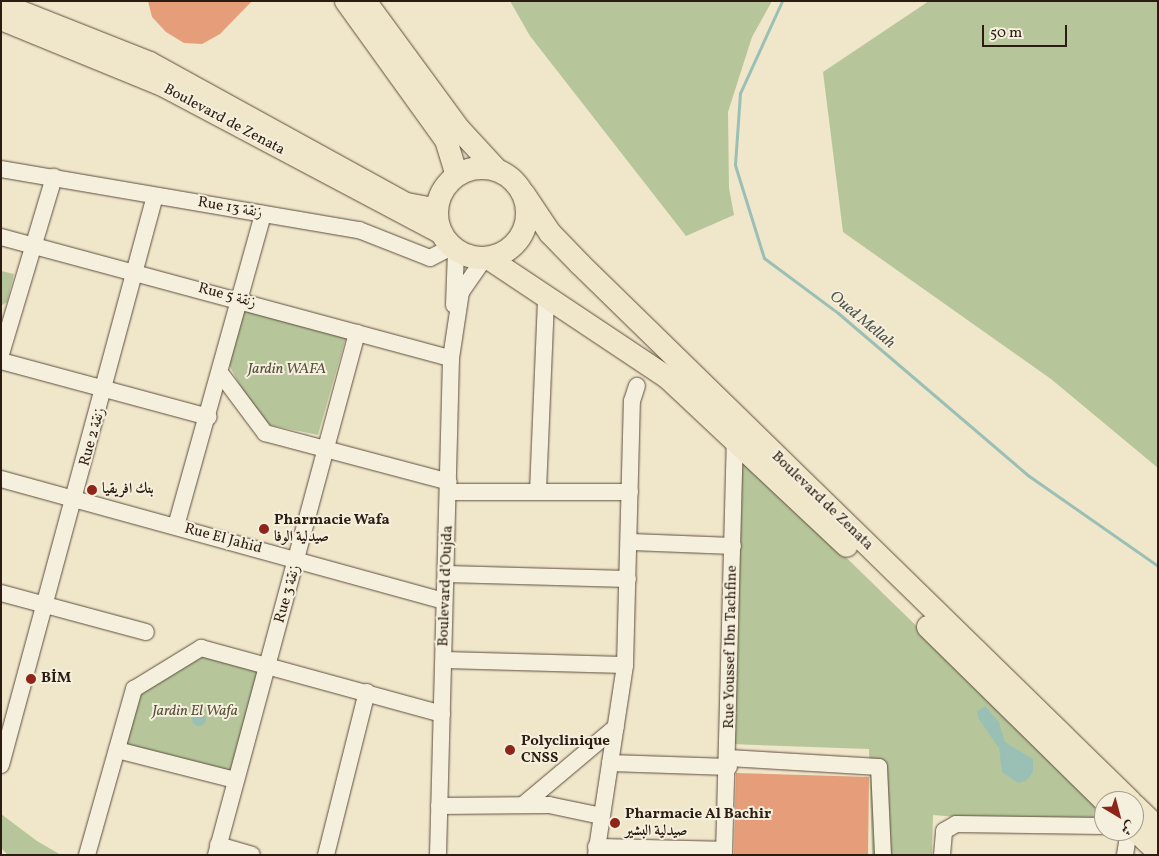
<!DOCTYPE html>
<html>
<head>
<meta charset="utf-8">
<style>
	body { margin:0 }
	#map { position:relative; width:1159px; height:856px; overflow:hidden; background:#f0e6ca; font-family:Vollkorn,Amiri,serif }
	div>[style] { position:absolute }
	.green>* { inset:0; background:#b6c69a }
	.water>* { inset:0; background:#9ac0b6 }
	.round { border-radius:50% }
	.stream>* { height:3px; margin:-1.5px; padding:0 1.5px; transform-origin:1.5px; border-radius:1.5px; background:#9ac0b6 }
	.building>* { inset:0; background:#e59e79 }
	.roads { filter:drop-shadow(0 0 1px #5e4e3f) drop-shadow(0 0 1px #5e4e3f) }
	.minor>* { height:16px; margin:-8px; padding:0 8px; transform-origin:8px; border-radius:8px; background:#f5efdd }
	.major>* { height:20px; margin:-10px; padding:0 10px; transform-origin:10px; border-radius:10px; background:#f0e6ca }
	.highway>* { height:22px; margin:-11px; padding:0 11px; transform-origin:11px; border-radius:11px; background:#f0e6ca }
	.highway>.ring { margin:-11px; padding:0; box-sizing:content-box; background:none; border:22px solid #f0e6ca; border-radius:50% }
	.dots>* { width:14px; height:14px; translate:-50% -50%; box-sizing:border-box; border:2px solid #f5efdd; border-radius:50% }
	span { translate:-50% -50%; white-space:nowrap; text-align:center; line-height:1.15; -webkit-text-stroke:4px #f5efdd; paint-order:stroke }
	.street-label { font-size:15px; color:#2d1c11 }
	.park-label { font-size:15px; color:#564f3a; font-style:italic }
	.poi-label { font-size:15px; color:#2d1c11; font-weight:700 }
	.left { translate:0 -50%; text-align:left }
	.water-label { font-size:16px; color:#53554b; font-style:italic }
	.frame { position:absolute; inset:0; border:2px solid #2d1c11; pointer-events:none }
	.north { position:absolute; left:1094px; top:791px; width:50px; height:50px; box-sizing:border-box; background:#f5efdd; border:1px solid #a59b8b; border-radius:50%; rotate:143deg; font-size:14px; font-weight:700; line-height:20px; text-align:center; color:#2d1c11 }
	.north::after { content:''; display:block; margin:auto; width:18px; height:22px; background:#8f2418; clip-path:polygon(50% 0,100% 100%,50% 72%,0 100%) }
	.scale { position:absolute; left:982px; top:25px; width:85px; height:22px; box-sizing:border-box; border:2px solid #2d1c11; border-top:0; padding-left:6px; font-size:15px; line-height:18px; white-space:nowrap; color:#2d1c11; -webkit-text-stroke:4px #f5efdd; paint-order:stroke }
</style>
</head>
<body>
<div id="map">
	<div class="green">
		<i style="clip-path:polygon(510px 1px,772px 1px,752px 37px,728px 112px,729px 188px,734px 215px,686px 236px,530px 36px)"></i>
		<i style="clip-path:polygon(929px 1px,1158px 1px,1158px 468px,1051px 379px,843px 232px,823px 72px)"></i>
		<i style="clip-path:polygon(1px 271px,14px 274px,7px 302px,1px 306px)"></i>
		<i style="clip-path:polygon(242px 308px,346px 337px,318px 435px,260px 423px,228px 363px)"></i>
		<i style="clip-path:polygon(738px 452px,1104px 809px,1104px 829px,933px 815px,932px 855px,872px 855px,869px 749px,730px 744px)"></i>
		<i style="clip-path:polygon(198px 643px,267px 667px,235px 780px,117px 750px,141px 681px)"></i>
		<i style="clip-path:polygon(1px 814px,37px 841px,61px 855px,8px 855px,1px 848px)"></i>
	</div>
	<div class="water">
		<i style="clip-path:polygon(985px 706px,999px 722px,1005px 742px,1033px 759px,1033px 772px,1026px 781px,1018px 783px,1002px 772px,999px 748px,978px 718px,977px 711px)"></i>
		<i class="round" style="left:192px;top:712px;width:14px;height:14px"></i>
	</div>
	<div class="stream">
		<i style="left:782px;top:1px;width:101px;rotate:114.5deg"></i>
		<i style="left:740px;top:93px;width:72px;rotate:94deg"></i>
		<i style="left:735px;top:165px;width:97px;rotate:72.7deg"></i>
		<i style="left:764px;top:258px;width:92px;rotate:36.6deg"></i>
		<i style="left:838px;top:313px;width:251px;rotate:40.5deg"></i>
		<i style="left:1029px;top:476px;width:157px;rotate:34.9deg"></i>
	</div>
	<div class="building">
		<i style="clip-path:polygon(148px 1px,252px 1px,220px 34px,202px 44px,184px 43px,166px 32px,152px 17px)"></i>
		<i style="clip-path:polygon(736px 773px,869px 777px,868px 855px,734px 855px)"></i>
	</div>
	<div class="roads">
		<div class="minor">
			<i style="left:1px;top:169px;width:363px;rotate:9.7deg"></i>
			<i style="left:359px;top:230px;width:76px;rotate:21.5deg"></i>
			<i style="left:430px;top:258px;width:25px;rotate:-27deg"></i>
			<i style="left:1px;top:237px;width:466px;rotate:15.1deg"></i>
			<i style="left:454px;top:305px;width:54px;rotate:-87.9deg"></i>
			<i style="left:1px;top:354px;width:185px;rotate:-73.3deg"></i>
			<i style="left:1px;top:361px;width:215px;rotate:15.1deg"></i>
			<i style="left:221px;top:374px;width:74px;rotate:53.3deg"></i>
			<i style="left:265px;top:433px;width:190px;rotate:14.9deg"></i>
			<i style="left:1px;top:479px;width:459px;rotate:15.4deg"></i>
			<i style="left:538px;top:491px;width:194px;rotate:-87.6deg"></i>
			<i style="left:449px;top:492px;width:181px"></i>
			<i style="left:176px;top:526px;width:324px;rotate:-74.4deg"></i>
			<i style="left:631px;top:542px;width:102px;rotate:2.2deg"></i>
			<i style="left:446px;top:574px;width:182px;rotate:1.6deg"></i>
			<i style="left:1px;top:593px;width:150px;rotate:15.1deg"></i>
			<i style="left:444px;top:660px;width:181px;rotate:1.6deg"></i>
			<i style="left:117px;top:750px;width:122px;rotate:14.3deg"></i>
			<i style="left:729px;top:758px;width:150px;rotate:3.4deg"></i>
			<i style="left:879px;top:767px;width:88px;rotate:87.4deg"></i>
			<i style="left:610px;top:763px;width:119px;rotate:1.9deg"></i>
			<i style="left:1px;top:765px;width:589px;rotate:-74.86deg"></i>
			<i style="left:523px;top:805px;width:121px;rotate:-40deg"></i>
			<i style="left:439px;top:806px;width:110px;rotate:-0.5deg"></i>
			<i style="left:549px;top:805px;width:53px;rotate:11.9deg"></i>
			<i style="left:218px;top:845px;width:35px;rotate:16deg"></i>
			<i style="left:596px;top:847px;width:128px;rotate:1.3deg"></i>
			<i style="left:87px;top:855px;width:173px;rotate:-74.2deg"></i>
			<i style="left:134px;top:689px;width:79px;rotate:-31.5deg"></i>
			<i style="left:201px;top:648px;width:250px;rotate:15.3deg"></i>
			<i style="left:216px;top:855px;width:541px;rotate:-74.88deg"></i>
			<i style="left:326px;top:855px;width:168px;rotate:-75.9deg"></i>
			<i style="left:438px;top:855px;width:497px;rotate:-88.5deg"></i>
			<i style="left:451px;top:358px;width:67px;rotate:-81.4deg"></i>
			<i style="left:461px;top:292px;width:40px;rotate:-55.1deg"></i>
			<i style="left:596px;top:855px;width:192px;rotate:-81.3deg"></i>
			<i style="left:625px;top:665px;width:264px;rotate:-88.5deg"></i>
			<i style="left:632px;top:401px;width:16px;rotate:-72deg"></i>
			<i style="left:724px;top:855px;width:417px;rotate:-88.5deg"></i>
			<i style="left:942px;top:855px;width:24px;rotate:-85deg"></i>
			<i style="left:944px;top:831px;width:14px;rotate:-30deg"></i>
			<i style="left:956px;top:824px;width:148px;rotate:0.8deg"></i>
			<i style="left:1125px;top:855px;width:24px;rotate:-81deg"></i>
		</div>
		<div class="major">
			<i style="left:1px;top:3px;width:160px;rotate:21.6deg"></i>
			<i style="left:150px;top:62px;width:293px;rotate:28.8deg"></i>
			<i style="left:407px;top:203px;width:31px;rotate:11deg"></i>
			<i style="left:1px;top:20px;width:174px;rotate:22.3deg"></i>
			<i style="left:162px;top:86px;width:316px;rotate:27.9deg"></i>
		</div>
		<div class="highway">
			<i style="left:346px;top:1px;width:171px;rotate:54.3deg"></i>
			<i style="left:446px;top:140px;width:37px;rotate:73deg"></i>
			<i style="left:365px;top:1px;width:159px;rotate:53.7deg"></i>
			<i style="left:459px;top:129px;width:54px;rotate:47.2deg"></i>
			<i class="ring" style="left:437px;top:168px;width:68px;height:68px"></i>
			<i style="left:524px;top:194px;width:47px;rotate:56.3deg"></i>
			<i style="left:550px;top:233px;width:43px;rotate:45.9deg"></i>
			<i style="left:580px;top:264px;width:769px;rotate:44.31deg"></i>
			<i style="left:488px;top:258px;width:216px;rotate:33.7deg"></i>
			<i style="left:668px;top:378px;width:245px;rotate:43.2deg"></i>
			<i style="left:928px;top:627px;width:248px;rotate:44.5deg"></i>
			<i style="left:1134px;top:805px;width:33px;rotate:44deg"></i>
			<i style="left:1134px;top:829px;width:33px;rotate:44deg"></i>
		</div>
	</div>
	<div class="dots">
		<i style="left:92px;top:490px;background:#8f2418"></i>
		<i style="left:264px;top:529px;background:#8f2418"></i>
		<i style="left:31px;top:679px;background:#8f2418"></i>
		<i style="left:510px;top:750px;background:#8f2418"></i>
		<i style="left:615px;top:823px;background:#8f2418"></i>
	</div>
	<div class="street-label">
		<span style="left:224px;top:120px;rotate:28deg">Boulevard de Zenata</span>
		<span style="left:230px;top:208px;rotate:10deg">Rue 13 زنقة</span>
		<span style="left:227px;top:296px;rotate:15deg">Rue 5 زنقة</span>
		<span style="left:93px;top:437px;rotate:-74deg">Rue 2 زنقة</span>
		<span style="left:822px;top:501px;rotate:44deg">Boulevard de Zenata</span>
		<span style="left:223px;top:539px;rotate:15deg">Rue El Jahid</span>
		<span style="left:446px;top:586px;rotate:-88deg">Boulevard d'Oujda</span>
		<span style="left:288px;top:594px;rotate:-74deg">Rue 3 زنقة</span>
		<span style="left:731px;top:647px;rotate:-89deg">Rue Youssef Ibn Tachfine</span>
	</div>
	<div class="park-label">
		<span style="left:287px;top:370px">Jardin WAFA</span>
		<span style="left:195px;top:712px">Jardin El Wafa</span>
	</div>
	<div class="poi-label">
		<span class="left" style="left:102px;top:490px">بنك افريقيا</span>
		<span class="left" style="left:274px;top:529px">Pharmacie Wafa<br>صيدلية الوفا</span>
		<span class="left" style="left:41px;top:679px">BİM</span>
		<span class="left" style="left:521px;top:750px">Polyclinique<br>CNSS</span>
		<span class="left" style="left:625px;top:823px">Pharmacie Al Bachir<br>صيدلية البشير</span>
	</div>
	<div class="water-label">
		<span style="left:862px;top:320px;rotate:40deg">Oued Mellah</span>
	</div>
	<div class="frame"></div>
	<div class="north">ش</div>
	<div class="scale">50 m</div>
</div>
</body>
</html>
